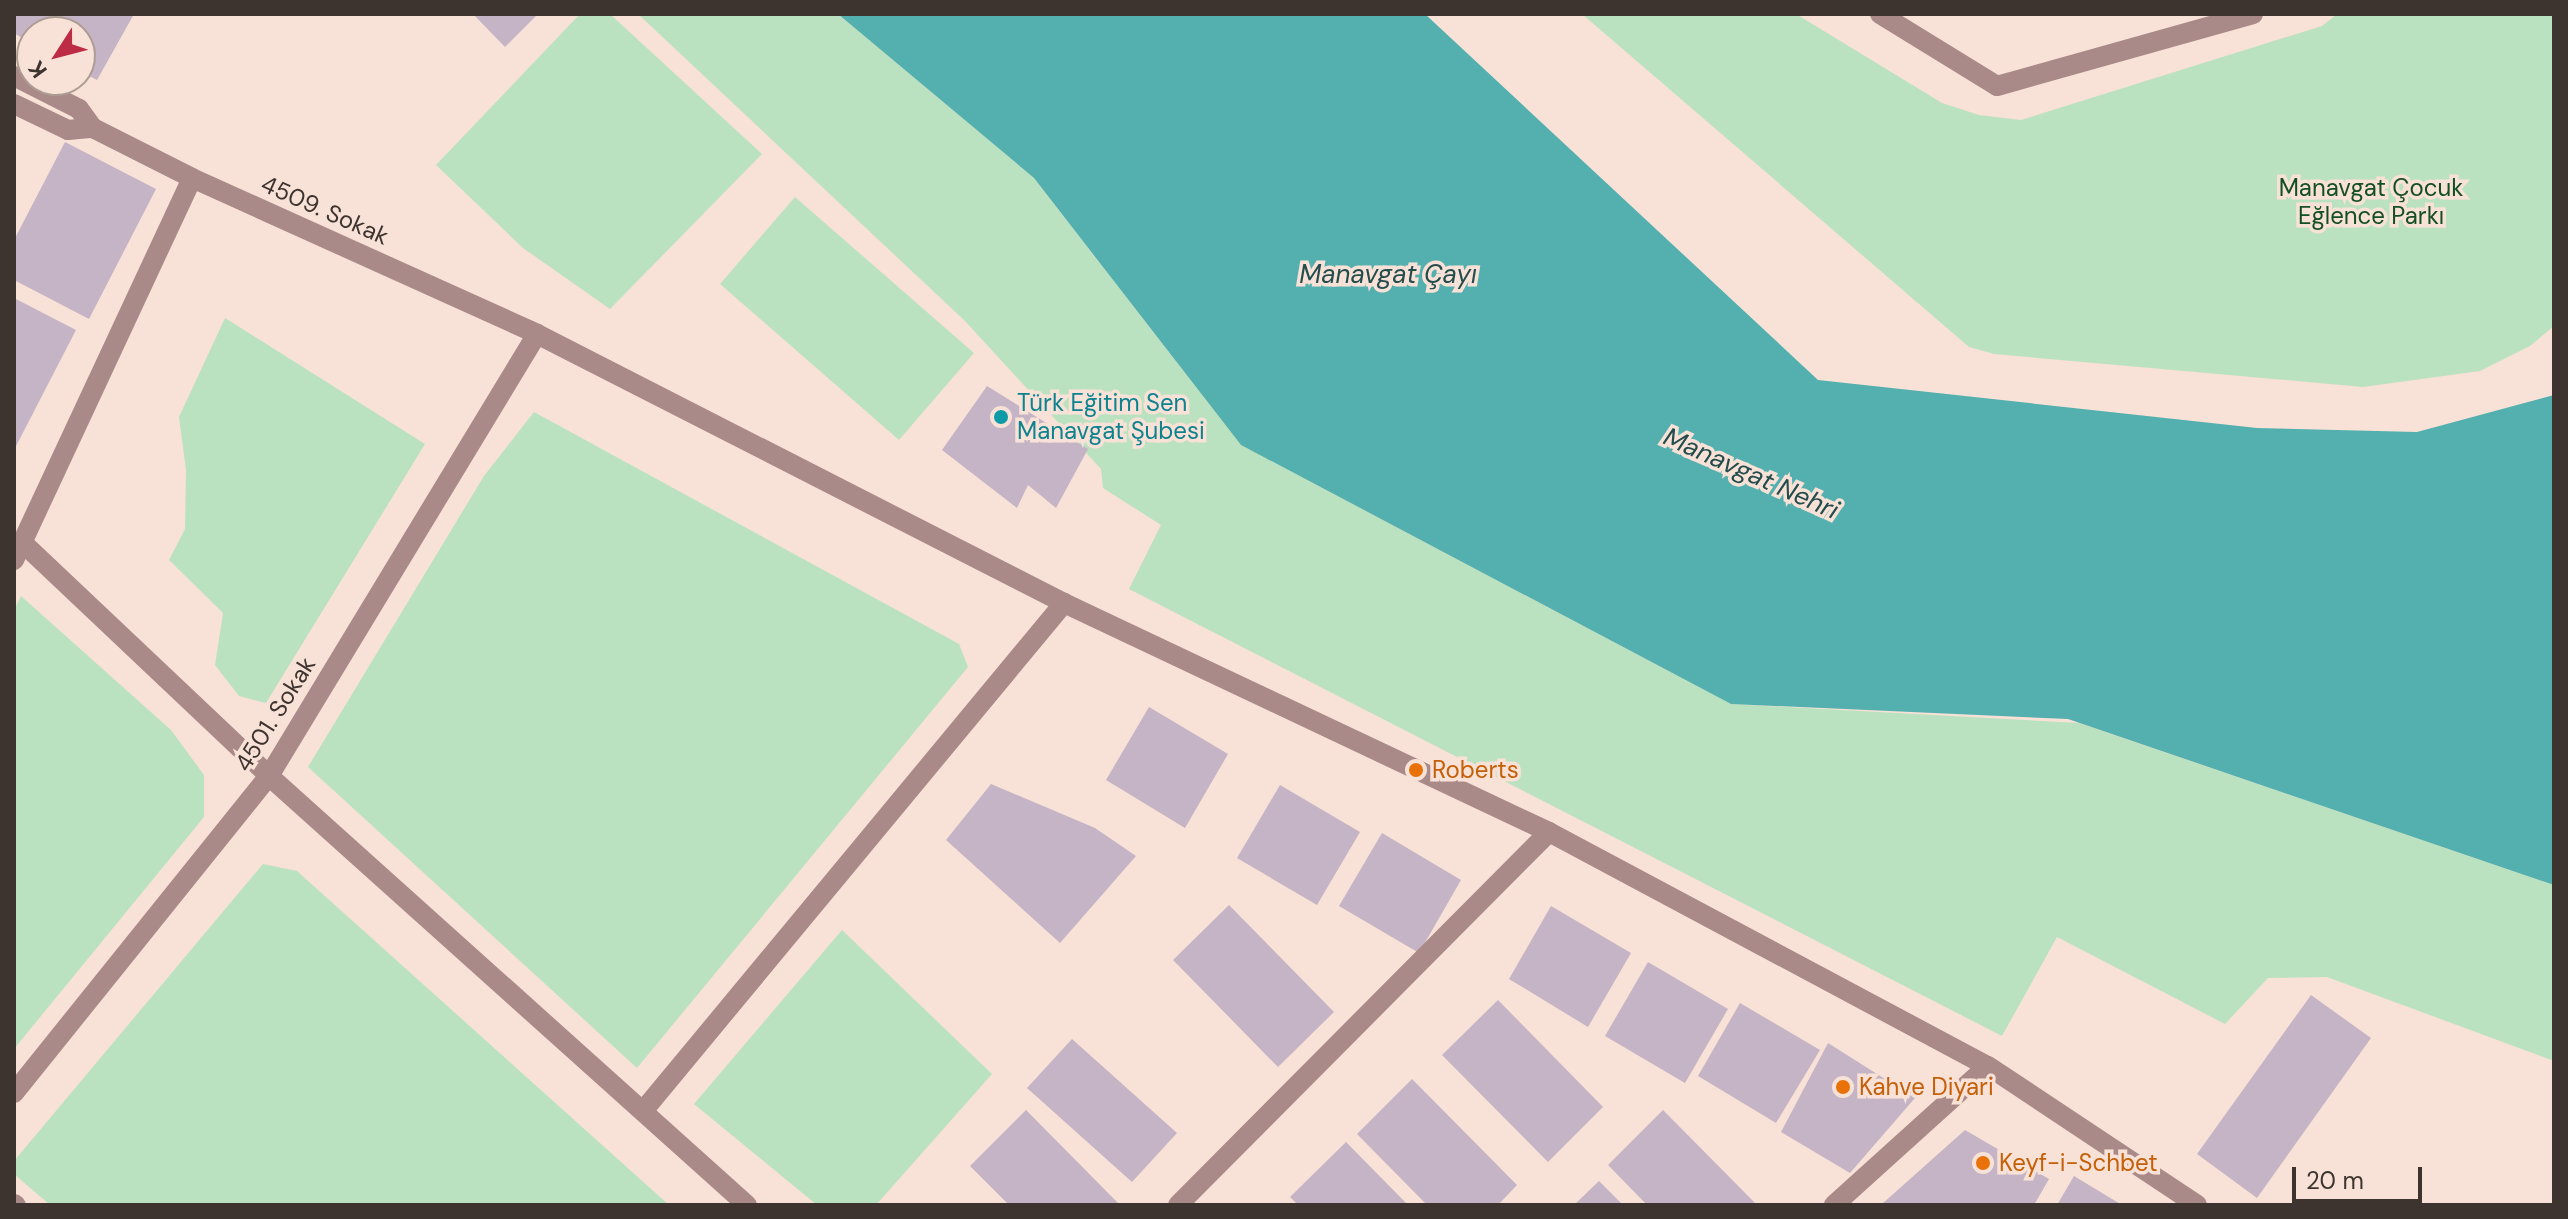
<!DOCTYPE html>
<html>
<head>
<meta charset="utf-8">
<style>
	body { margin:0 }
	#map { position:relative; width:2568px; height:1219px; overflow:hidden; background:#f8e1d6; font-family:"DM Sans",sans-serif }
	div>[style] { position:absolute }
	.green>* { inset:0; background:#bbe2c0 }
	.water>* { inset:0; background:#53b0af }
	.building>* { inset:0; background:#c5b4c5 }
	.minor>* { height:20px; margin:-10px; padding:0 10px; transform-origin:10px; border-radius:10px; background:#aa8a89 }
	.dots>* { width:22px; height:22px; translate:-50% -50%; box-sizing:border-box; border:4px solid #f8e1d6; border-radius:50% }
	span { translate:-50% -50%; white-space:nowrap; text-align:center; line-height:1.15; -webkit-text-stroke:7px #f8e1d6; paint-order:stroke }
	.park-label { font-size:24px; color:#124f23 }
	.street-label { font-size:24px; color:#3d3430 }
	.culture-label { font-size:24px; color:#0d838f }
	.left { translate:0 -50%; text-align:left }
	.food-label { font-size:24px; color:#c56008 }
	.water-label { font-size:26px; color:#234d4d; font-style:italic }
	.frame { position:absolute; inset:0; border:16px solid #3d3430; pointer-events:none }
	.north { position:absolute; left:16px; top:16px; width:80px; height:80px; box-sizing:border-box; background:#f8e1d6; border:2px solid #ad9c94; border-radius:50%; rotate:234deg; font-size:22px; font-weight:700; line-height:32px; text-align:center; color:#3d3430 }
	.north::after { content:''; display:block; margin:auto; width:28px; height:36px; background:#bd2c45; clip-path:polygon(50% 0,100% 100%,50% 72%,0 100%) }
	.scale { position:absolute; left:2292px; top:1167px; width:130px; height:36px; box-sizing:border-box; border:4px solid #3d3430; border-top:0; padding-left:10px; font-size:24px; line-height:28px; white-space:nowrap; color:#3d3430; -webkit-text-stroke:6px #f8e1d6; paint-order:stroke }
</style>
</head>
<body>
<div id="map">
	<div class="green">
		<i style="clip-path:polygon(580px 14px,610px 14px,762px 154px,610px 309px,523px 248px,436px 165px)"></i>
		<i style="clip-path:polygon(638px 14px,838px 14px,1034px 178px,1241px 445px,1731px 704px,2079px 723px,2554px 885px,2554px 1061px,2327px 977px,2268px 978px,2225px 1024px,2057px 937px,2002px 1036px,1129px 589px,1161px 525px,1103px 488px,1101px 469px,965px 321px)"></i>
		<i style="clip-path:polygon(1582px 14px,1796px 14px,1942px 103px,1979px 115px,2021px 120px,2322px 26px,2337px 14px,2554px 14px,2554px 326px,2530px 346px,2480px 371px,2363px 387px,1994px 354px,1969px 347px)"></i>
		<i style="clip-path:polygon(795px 197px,974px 353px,899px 440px,720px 284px)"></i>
		<i style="clip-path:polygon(225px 318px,425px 444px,266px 703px,239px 696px,215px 665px,223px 613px,169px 560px,185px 529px,186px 470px,179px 417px)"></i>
		<i style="clip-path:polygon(534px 412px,959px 644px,968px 667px,637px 1068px,308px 767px,484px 476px)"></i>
		<i style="clip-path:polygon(21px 596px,171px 730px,204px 775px,204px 817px,14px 1049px,14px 610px)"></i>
		<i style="clip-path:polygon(263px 864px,297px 871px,669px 1205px,50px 1205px,14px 1174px,14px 1161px)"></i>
		<i style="clip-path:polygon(842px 930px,992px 1074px,876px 1205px,817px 1205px,694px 1104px)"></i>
	</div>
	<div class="water">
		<i style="clip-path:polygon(838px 14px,1425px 14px,1818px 380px,2257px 428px,2417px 432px,2554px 395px,2554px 885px,2068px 719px,1731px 704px,1241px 445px,1034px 178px)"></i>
	</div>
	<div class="building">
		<i style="clip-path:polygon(14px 14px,134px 14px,97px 80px,80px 71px,80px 32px,32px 32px,32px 44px,14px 33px)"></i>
		<i style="clip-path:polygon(473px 14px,538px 14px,505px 47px)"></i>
		<i style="clip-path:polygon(65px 142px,156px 189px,89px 319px,14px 280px,14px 240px)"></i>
		<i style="clip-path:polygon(14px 298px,76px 330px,14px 450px)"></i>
		<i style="clip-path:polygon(987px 386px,1088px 449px,1056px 508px,1028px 485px,1017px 508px,942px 450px)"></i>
		<i style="clip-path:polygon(1149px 707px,1228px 754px,1185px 828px,1106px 780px)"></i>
		<i style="clip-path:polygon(991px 784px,1095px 828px,1136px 856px,1060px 943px,946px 840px)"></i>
		<i style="clip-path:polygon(1280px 785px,1360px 832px,1317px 905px,1237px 858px)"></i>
		<i style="clip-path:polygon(1382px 833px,1461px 880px,1419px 953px,1339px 906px)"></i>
		<i style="clip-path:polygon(1229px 905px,1334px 1012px,1278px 1067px,1173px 960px)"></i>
		<i style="clip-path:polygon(1551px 906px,1631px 953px,1588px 1027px,1509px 979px)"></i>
		<i style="clip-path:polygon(1648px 962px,1728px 1009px,1685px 1083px,1605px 1036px)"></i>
		<i style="clip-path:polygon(2311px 995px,2371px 1038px,2257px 1198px,2197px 1154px)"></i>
		<i style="clip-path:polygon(1498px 1000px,1603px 1107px,1548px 1162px,1442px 1055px)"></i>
		<i style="clip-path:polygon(1740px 1003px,1820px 1050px,1776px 1123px,1698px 1076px)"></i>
		<i style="clip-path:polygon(1072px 1039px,1177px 1133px,1132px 1182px,1027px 1088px)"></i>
		<i style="clip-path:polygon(1828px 1043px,1915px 1098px,1850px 1173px,1781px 1132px)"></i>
		<i style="clip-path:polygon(1412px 1079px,1517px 1185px,1498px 1205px,1427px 1205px,1357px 1134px)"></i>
		<i style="clip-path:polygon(1026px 1110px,1120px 1205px,1009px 1205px,970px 1166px)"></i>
		<i style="clip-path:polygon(1663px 1110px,1757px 1205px,1647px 1205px,1608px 1165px)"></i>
		<i style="clip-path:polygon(1965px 1130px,2049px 1179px,2034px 1205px,1882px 1204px)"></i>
		<i style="clip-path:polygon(1346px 1142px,1408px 1205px,1298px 1205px,1290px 1197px)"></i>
		<i style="clip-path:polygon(2074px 1176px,2122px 1205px,2057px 1205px)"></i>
		<i style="clip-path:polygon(1599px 1181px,1623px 1205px,1574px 1205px)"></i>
	</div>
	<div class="minor">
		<i style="left:1880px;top:14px;width:137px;rotate:31.6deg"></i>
		<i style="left:1997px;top:86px;width:266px;rotate:-15.7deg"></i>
		<i style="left:14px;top:76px;width:73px;rotate:26.9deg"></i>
		<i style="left:79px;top:109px;width:24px;rotate:54deg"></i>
		<i style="left:93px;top:128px;width:111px;rotate:26.8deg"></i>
		<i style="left:192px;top:178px;width:379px;rotate:24.3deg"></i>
		<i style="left:537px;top:334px;width:592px;rotate:27.04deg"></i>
		<i style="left:1064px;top:603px;width:536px;rotate:25.28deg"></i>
		<i style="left:1549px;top:832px;width:497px;rotate:28.1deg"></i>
		<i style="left:1988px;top:1066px;width:251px;rotate:33.6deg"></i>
		<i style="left:14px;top:104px;width:60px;rotate:25.7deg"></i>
		<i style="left:68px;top:130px;width:25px;rotate:-5deg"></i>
		<i style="left:23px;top:543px;width:339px;rotate:43.4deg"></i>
		<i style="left:269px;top:776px;width:642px;rotate:41.91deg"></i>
		<i style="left:14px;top:560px;width:421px;rotate:-65deg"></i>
		<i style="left:14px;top:1093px;width:407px;rotate:-51.2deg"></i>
		<i style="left:269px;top:776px;width:517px;rotate:-58.77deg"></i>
		<i style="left:643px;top:1111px;width:660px;rotate:-50.35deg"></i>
		<i style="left:14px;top:1204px;width:2px;rotate:27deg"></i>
		<i style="left:1178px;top:1205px;width:526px;rotate:-45.15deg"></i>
		<i style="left:1834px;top:1205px;width:207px;rotate:-42.1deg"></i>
	</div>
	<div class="dots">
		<i style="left:1001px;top:417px;background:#0f9aa8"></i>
		<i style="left:1416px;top:770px;background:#e8710a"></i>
		<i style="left:1843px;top:1087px;background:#e8710a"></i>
		<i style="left:1983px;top:1163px;background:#e8710a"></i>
	</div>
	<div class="park-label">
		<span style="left:2371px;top:202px">Manavgat Çocuk<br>Eğlence Parkı</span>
	</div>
	<div class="street-label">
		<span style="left:325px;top:210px;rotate:24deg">4509. Sokak</span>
		<span style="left:275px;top:714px;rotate:-58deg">4501. Sokak</span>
	</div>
	<div class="culture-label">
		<span class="left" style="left:1017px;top:417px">Türk Eğitim Sen<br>Manavgat Şubesi</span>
	</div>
	<div class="food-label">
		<span class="left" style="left:1432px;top:770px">Roberts</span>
		<span class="left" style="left:1859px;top:1087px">Kahve Diyari</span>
		<span class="left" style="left:1999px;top:1163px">Keyf-i-Schbet</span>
	</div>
	<div class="water-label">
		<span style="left:1388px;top:275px">Manavgat Çayı</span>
		<span style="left:1751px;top:474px;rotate:24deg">Manavgat Nehri</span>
	</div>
	<div class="frame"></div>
	<div class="north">K</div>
	<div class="scale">20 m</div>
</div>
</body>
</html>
